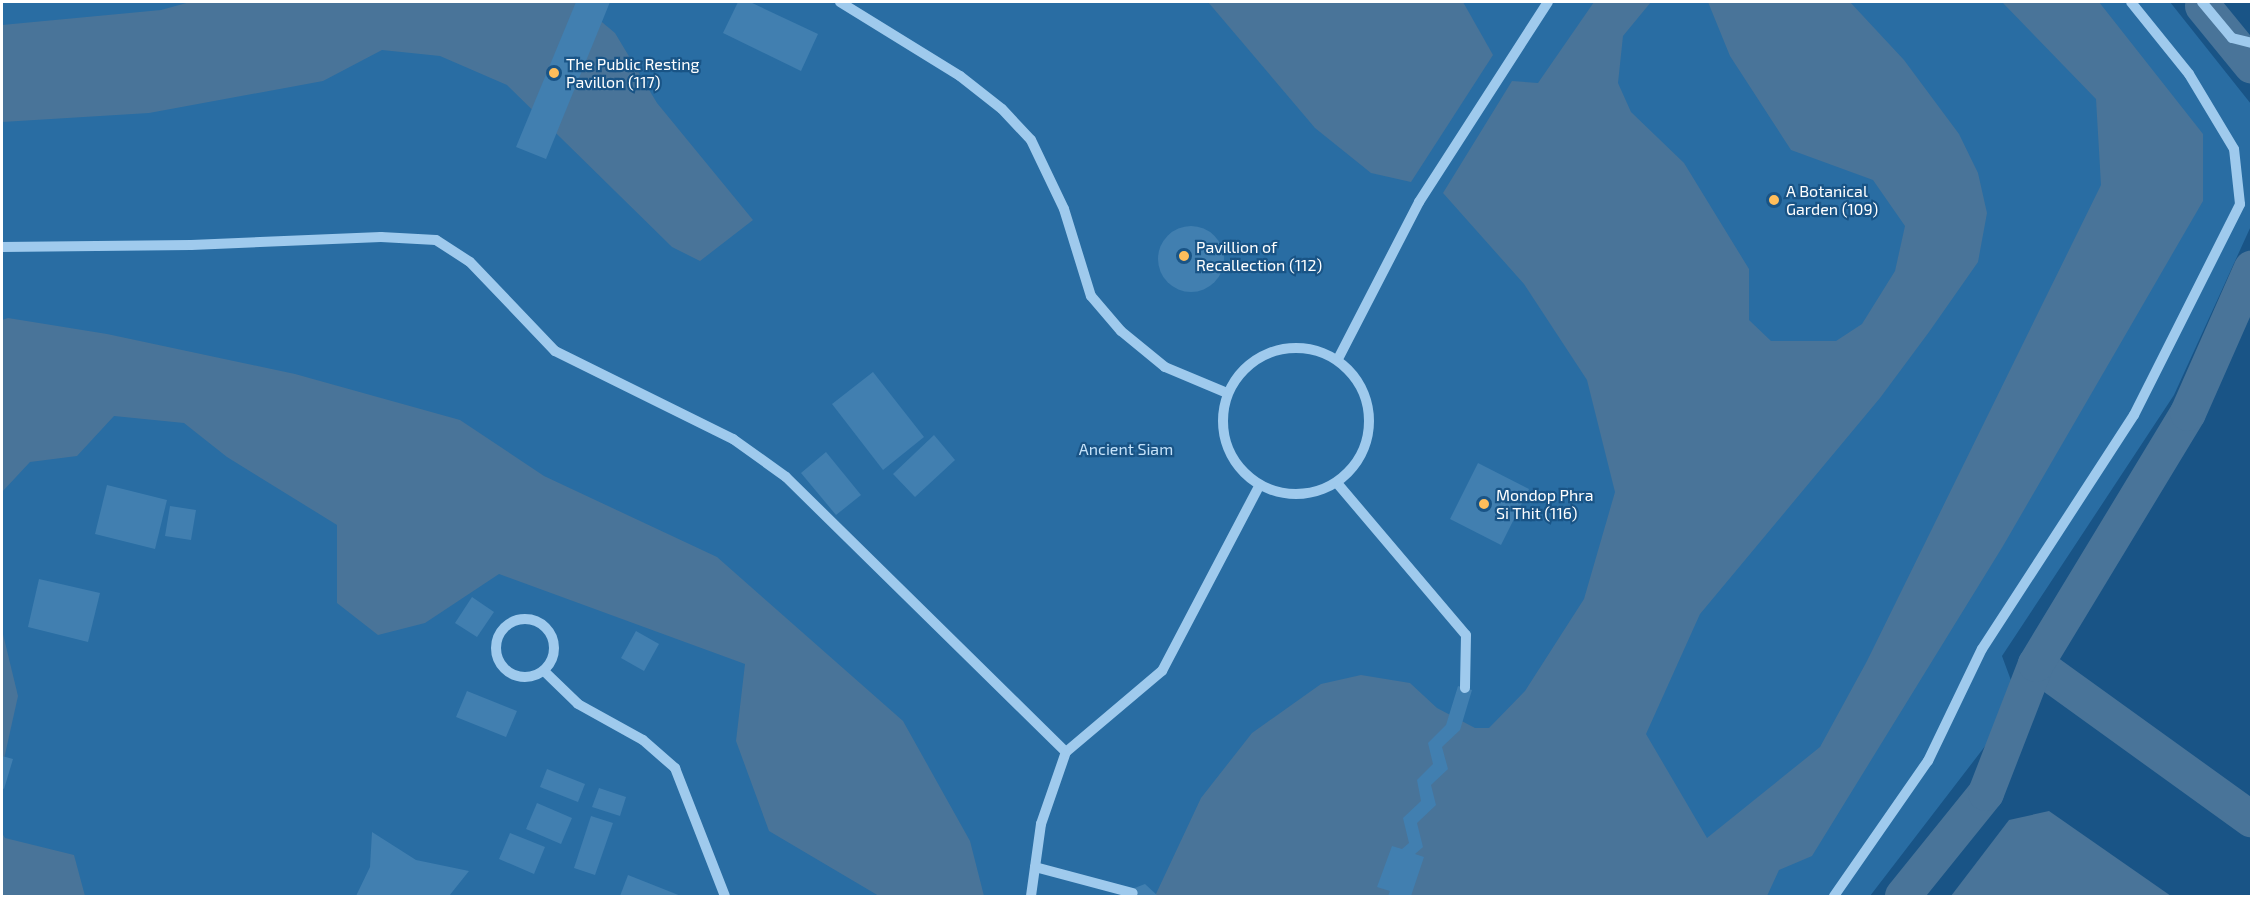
<!DOCTYPE html>
<html>
<head>
<meta charset="utf-8">
<style>
	body { margin:0 }
	#map { position:relative; width:2253px; height:898px; overflow:hidden; background:#195486; font-family:"Exo 2",sans-serif }
	div>[style] { position:absolute }
	.green>* { inset:0; background:#296da3 }
	.water>* { inset:0; background:#497499 }
	.canal>* { height:36px; margin:-18px; padding:0 18px; transform-origin:18px; border-radius:18px; background:#497499 }
	.building>* { inset:0; background:#417fb0 }
	.round { border-radius:50% }
	.minor>* { height:10px; margin:-5px; padding:0 5px; transform-origin:5px; border-radius:5px; background:#9fcaed }
	.minor>.ring { margin:-5px; padding:0; box-sizing:content-box; background:none; border:10px solid #9fcaed; border-radius:50% }
	.dots>* { width:16px; height:16px; translate:-50% -50%; box-sizing:border-box; border:3px solid #195486; border-radius:50% }
	span { translate:-50% -50%; white-space:nowrap; text-align:center; line-height:1.15; -webkit-text-stroke:4.5px #195486; paint-order:stroke }
	.poi-label { font-size:16px; color:#fff }
	.left { translate:0 -50%; text-align:left }
	.park-label { font-size:16px; color:#c5e2f9 }
	.frame { position:absolute; inset:0; border:3px solid #fff; pointer-events:none }
</style>
</head>
<body>
<div id="map">
	<div class="green">
		<i style="clip-path:polygon(2px 2px,2170px 2px,2251px 104px,2251px 226px,2174px 395px,2002px 656px,2019px 702px,1870px 896px,2px 896px)"></i>
	</div>
	<div class="water">
		<i style="clip-path:polygon(190px 2px,578px 2px,615px 33px,657px 103px,753px 220px,700px 261px,672px 247px,507px 85px,440px 56px,382px 50px,323px 81px,149px 113px,2px 122px,2px 25px,161px 10px)"></i>
		<i style="clip-path:polygon(1208px 2px,1463px 2px,1493px 55px,1411px 182px,1371px 173px,1315px 128px)"></i>
		<i style="clip-path:polygon(1594px 2px,1651px 2px,1623px 36px,1618px 83px,1631px 112px,1684px 163px,1749px 269px,1749px 320px,1771px 341px,1836px 341px,1862px 324px,1895px 271px,1905px 226px,1873px 180px,1791px 150px,1730px 56px,1708px 2px,1850px 2px,1904px 60px,1959px 134px,1978px 173px,1987px 213px,1978px 262px,1929px 332px,1880px 398px,1700px 614px,1646px 734px,1707px 838px,1820px 747px,1867px 661px,2101px 185px,2096px 99px,2002px 2px,2099px 2px,2203px 134px,2203px 201px,2003px 546px,1812px 856px,1779px 870px,1767px 896px,1155px 896px,1201px 798px,1252px 733px,1321px 684px,1361px 675px,1410px 683px,1437px 708px,1475px 728px,1489px 728px,1525px 691px,1584px 599px,1615px 492px,1587px 380px,1524px 284px,1443px 193px,1512px 81px,1538px 83px)"></i>
		<i style="clip-path:polygon(8px 318px,107px 334px,295px 374px,460px 420px,544px 476px,717px 557px,903px 721px,970px 841px,984px 896px,879px 896px,769px 831px,736px 741px,745px 664px,499px 574px,425px 623px,378px 635px,337px 603px,337px 525px,227px 457px,184px 423px,114px 416px,77px 456px,30px 462px,2px 492px,2px 320px)"></i>
		<i style="clip-path:polygon(2px 630px,18px 696px,2px 768px)"></i>
		<i style="clip-path:polygon(2049px 811px,2171px 896px,1951px 896px,2009px 820px)"></i>
		<i style="clip-path:polygon(2px 833px,5px 838px,74px 855px,85px 896px,2px 896px)"></i>
	</div>
	<div class="canal">
		<i style="left:2203px;top:6px;width:77px;rotate:50.8deg"></i>
		<i style="left:2036px;top:664px;width:266px;rotate:35.8deg"></i>
		<i style="left:1903px;top:896px;width:132px;rotate:-51.1deg"></i>
		<i style="left:1986px;top:793px;width:138px;rotate:-68.8deg"></i>
		<i style="left:2036px;top:664px;width:293px;rotate:-58.8deg"></i>
		<i style="left:2188px;top:413px;width:158px;rotate:-66.2deg"></i>
	</div>
	<div class="building">
		<i style="clip-path:polygon(576px 2px,610px 2px,546px 159px,516px 147px)"></i>
		<i style="clip-path:polygon(738px 2px,750px 2px,818px 34px,801px 71px,723px 33px)"></i>
		<i class="round" style="left:1158px;top:226px;width:66px;height:66px"></i>
		<i style="clip-path:polygon(873px 372px,924px 437px,883px 470px,832px 404px)"></i>
		<i style="clip-path:polygon(934px 435px,955px 460px,915px 497px,893px 474px)"></i>
		<i style="clip-path:polygon(826px 452px,861px 495px,836px 515px,801px 473px)"></i>
		<i style="clip-path:polygon(1478px 463px,1529px 489px,1501px 545px,1450px 519px)"></i>
		<i style="clip-path:polygon(107px 485px,167px 500px,155px 549px,95px 534px)"></i>
		<i style="clip-path:polygon(170px 506px,196px 510px,191px 540px,165px 536px)"></i>
		<i style="clip-path:polygon(39px 579px,100px 593px,88px 642px,28px 627px)"></i>
		<i style="clip-path:polygon(472px 597px,494px 612px,477px 637px,455px 623px)"></i>
		<i style="clip-path:polygon(636px 631px,659px 644px,644px 671px,621px 658px)"></i>
		<i style="clip-path:polygon(1458px 686px,1472px 690px,1460px 730px,1442px 747px,1448px 769px,1431px 785px,1436px 805px,1417px 823px,1423px 847px,1415px 854px,1424px 857px,1411px 896px,1388px 896px,1390px 891px,1377px 887px,1392px 846px,1402px 849px,1409px 843px,1403px 818px,1421px 801px,1417px 780px,1433px 764px,1428px 743px,1446px 725px)"></i>
		<i style="clip-path:polygon(467px 691px,517px 711px,506px 737px,456px 717px)"></i>
		<i style="clip-path:polygon(2px 756px,13px 759px,4px 789px,2px 788px)"></i>
		<i style="clip-path:polygon(547px 769px,585px 784px,578px 802px,540px 787px)"></i>
		<i style="clip-path:polygon(599px 788px,626px 797px,620px 816px,592px 807px)"></i>
		<i style="clip-path:polygon(537px 803px,572px 818px,561px 844px,526px 829px)"></i>
		<i style="clip-path:polygon(591px 816px,613px 823px,595px 875px,574px 868px)"></i>
		<i style="clip-path:polygon(372px 832px,416px 860px,469px 871px,449px 896px,356px 896px,370px 867px)"></i>
		<i style="clip-path:polygon(510px 833px,545px 847px,534px 874px,499px 859px)"></i>
		<i style="clip-path:polygon(628px 875px,681px 896px,620px 896px)"></i>
		<i style="clip-path:polygon(1145px 884px,1158px 896px,1134px 896px,1132px 889px)"></i>
	</div>
	<div class="minor">
		<i style="left:840px;top:2px;width:141px;rotate:31.7deg"></i>
		<i style="left:960px;top:76px;width:53px;rotate:38.2deg"></i>
		<i style="left:1002px;top:109px;width:42px;rotate:46.9deg"></i>
		<i style="left:1031px;top:140px;width:76px;rotate:64.4deg"></i>
		<i style="left:1064px;top:209px;width:91px;rotate:72.8deg"></i>
		<i style="left:1091px;top:296px;width:46px;rotate:49.4deg"></i>
		<i style="left:1121px;top:331px;width:57px;rotate:39.3deg"></i>
		<i style="left:1165px;top:367px;width:67px;rotate:22.8deg"></i>
		<i style="left:2202px;top:2px;width:47px;rotate:50.2deg"></i>
		<i style="left:2232px;top:38px;width:21px;rotate:14deg"></i>
		<i style="left:2px;top:247px;width:189px;rotate:-0.6deg"></i>
		<i style="left:191px;top:245px;width:190px;rotate:-2.4deg"></i>
		<i style="left:381px;top:237px;width:55px;rotate:3.1deg"></i>
		<i style="left:436px;top:240px;width:40px;rotate:32.9deg"></i>
		<i style="left:470px;top:262px;width:123px;rotate:46.3deg"></i>
		<i style="left:555px;top:351px;width:199px;rotate:26.3deg"></i>
		<i style="left:733px;top:439px;width:65px;rotate:35.6deg"></i>
		<i style="left:786px;top:477px;width:392px;rotate:44.5deg"></i>
		<i class="ring" style="left:1223px;top:348px;width:136px;height:136px"></i>
		<i style="left:1338px;top:359px;width:177px;rotate:-62.7deg"></i>
		<i style="left:1419px;top:202px;width:238px;rotate:-57.2deg"></i>
		<i style="left:1337px;top:483px;width:199px;rotate:49.7deg"></i>
		<i style="left:1466px;top:635px;width:53px;rotate:91.1deg"></i>
		<i class="ring" style="left:496px;top:619px;width:48px;height:48px"></i>
		<i style="left:544px;top:671px;width:47px;rotate:44.1deg"></i>
		<i style="left:578px;top:704px;width:74px;rotate:29deg"></i>
		<i style="left:643px;top:740px;width:43px;rotate:41.2deg"></i>
		<i style="left:675px;top:768px;width:137px;rotate:68.7deg"></i>
		<i style="left:1035px;top:867px;width:101px;rotate:14.9deg"></i>
		<i style="left:1031px;top:896px;width:73px;rotate:-82.1deg"></i>
		<i style="left:1041px;top:824px;width:76px;rotate:-70.9deg"></i>
		<i style="left:1066px;top:752px;width:126px;rotate:-40.2deg"></i>
		<i style="left:1162px;top:671px;width:209px;rotate:-62.3deg"></i>
		<i style="left:1834px;top:896px;width:165px;rotate:-55.2deg"></i>
		<i style="left:1928px;top:761px;width:124px;rotate:-64.3deg"></i>
		<i style="left:1982px;top:649px;width:279px;rotate:-57deg"></i>
		<i style="left:2134px;top:415px;width:236px;rotate:-63.3deg"></i>
		<i style="left:2240px;top:204px;width:55px;rotate:-96.2deg"></i>
		<i style="left:2234px;top:149px;width:87px;rotate:-121deg"></i>
		<i style="left:2189px;top:74px;width:92px;rotate:-128.9deg"></i>
	</div>
	<div class="dots">
		<i style="left:554px;top:73px;background:#ffbe5b"></i>
		<i style="left:1774px;top:200px;background:#ffbe5b"></i>
		<i style="left:1184px;top:256px;background:#ffbe5b"></i>
		<i style="left:1484px;top:504px;background:#ffbe5b"></i>
	</div>
	<div class="poi-label">
		<span class="left" style="left:566px;top:73px">The Public Resting<br>Pavillon (117)</span>
		<span class="left" style="left:1786px;top:200px">A Botanical<br>Garden (109)</span>
		<span class="left" style="left:1196px;top:256px">Pavillion of<br>Recallection (112)</span>
		<span class="left" style="left:1496px;top:504px">Mondop Phra<br>Si Thit (116)</span>
	</div>
	<div class="park-label">
		<span style="left:1126px;top:449px">Ancient Siam</span>
	</div>
	<div class="frame"></div>
</div>
</body>
</html>
